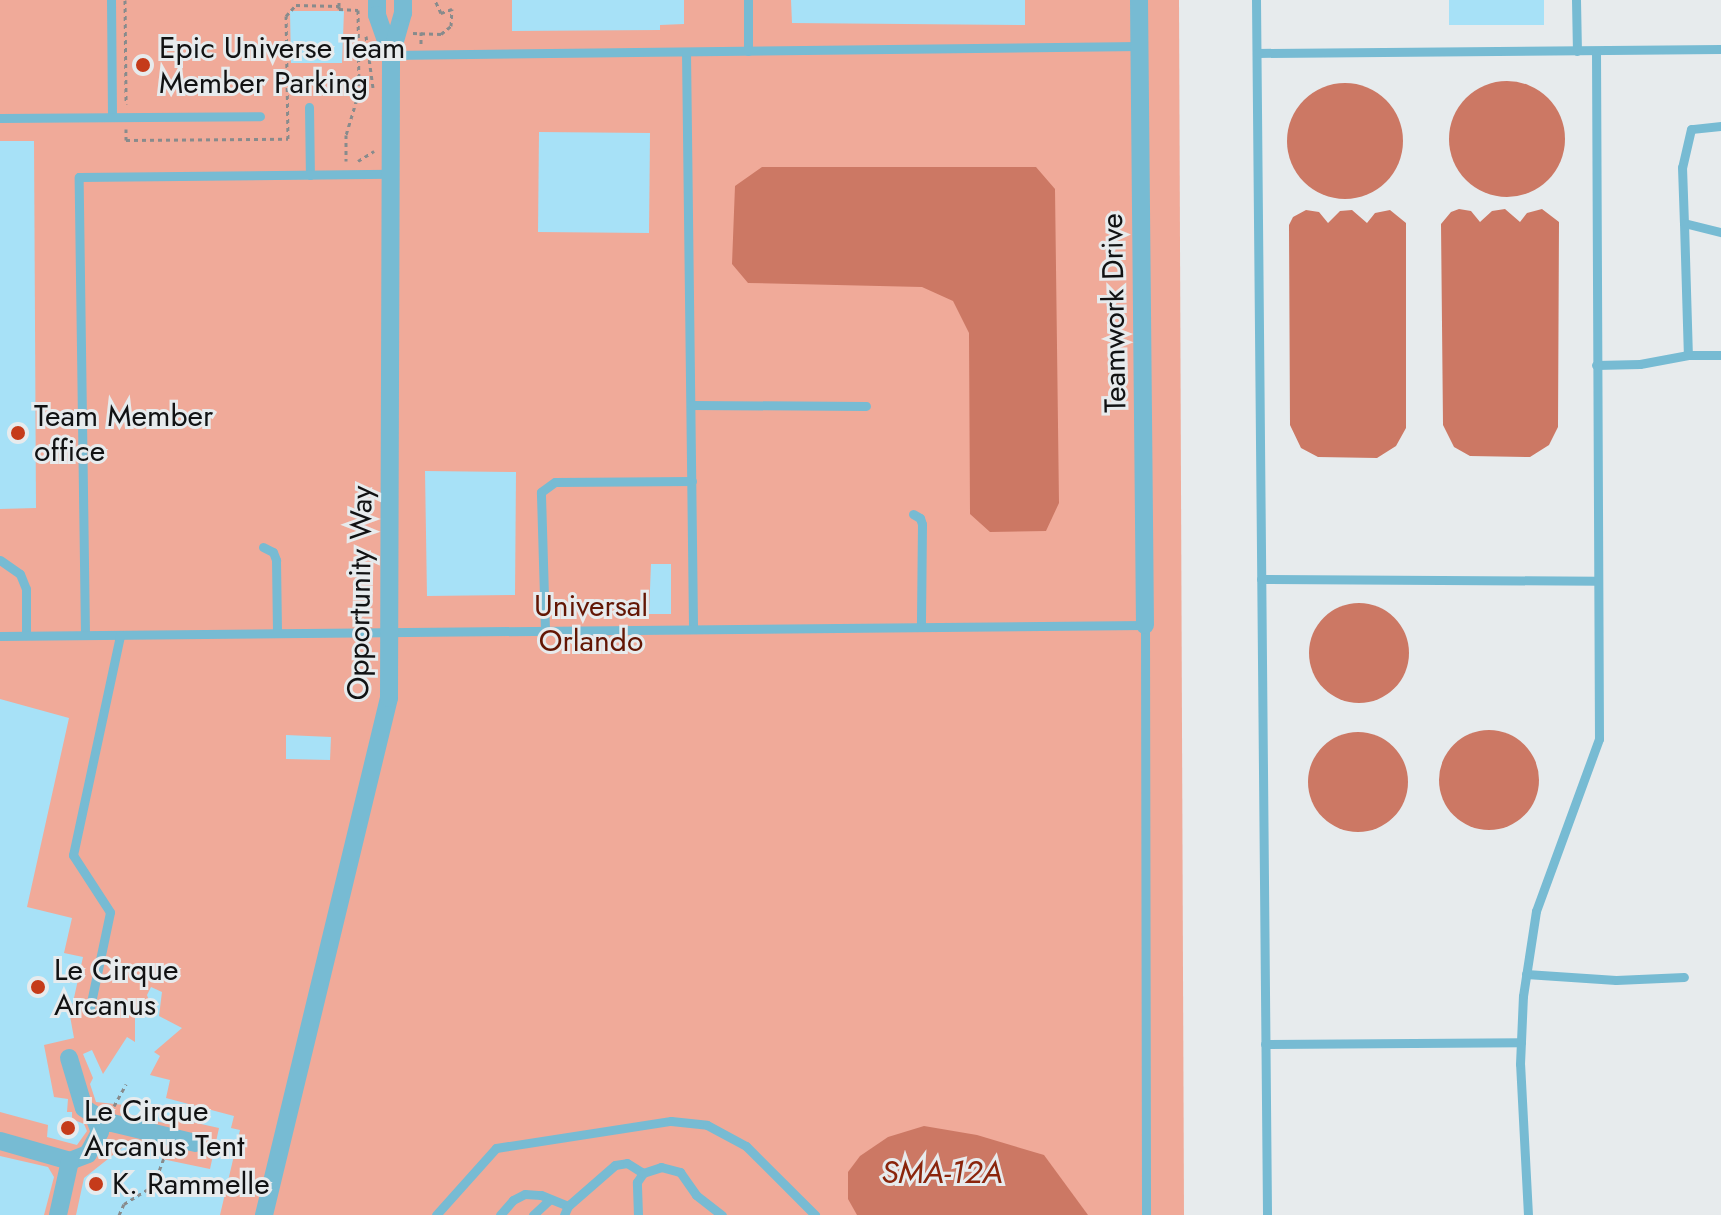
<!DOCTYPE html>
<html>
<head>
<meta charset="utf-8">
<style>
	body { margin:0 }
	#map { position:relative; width:1721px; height:1215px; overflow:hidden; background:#e7ebed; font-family:Jost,sans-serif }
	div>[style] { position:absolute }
	.green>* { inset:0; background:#f0aa99 }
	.water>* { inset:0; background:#cc7864 }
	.round { border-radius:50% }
	.building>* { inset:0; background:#a7e1f7 }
	.path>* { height:3px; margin-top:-1.5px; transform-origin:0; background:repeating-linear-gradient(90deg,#888b8c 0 4px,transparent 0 8px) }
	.lane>* { height:9px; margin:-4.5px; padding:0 4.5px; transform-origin:4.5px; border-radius:4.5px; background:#77bbd3 }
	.street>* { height:18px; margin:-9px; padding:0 9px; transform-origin:9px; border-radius:9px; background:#77bbd3 }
	.dots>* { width:22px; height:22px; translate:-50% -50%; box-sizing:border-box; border:4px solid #e7ebed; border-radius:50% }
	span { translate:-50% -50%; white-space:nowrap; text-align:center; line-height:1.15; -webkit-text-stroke:6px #e7ebed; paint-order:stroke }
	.poi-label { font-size:30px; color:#111213 }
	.left { translate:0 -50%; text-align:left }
	.street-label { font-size:30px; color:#111213 }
	.park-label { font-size:30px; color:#631604 }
	.water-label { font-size:32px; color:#8a250c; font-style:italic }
</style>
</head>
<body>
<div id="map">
	<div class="green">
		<i style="clip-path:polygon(0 0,1179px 0,1184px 1215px,0 1215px)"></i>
	</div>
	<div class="water">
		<i class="round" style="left:1449px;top:81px;width:116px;height:116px"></i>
		<i class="round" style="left:1287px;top:83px;width:116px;height:116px"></i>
		<i style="clip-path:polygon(762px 167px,1036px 167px,1055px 189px,1059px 503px,1046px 531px,990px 532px,970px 514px,969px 333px,953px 301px,922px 287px,748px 283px,732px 264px,735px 186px)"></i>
		<i style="clip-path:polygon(1459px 209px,1471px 211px,1480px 222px,1492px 211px,1505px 209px,1520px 222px,1527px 213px,1542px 209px,1559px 222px,1558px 427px,1549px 445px,1530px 457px,1470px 456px,1454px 447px,1443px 425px,1441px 224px,1451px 212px)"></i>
		<i style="clip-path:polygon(1306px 210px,1319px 212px,1328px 223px,1340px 211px,1352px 210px,1367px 223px,1375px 213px,1390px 210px,1406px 223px,1406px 428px,1396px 446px,1377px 458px,1318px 457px,1301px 448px,1290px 425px,1289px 225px,1293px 217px)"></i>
		<i class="round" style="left:1309px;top:603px;width:100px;height:100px"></i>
		<i class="round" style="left:1439px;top:730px;width:100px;height:100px"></i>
		<i class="round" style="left:1308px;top:732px;width:100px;height:100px"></i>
		<i style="clip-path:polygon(924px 1126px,977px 1135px,1044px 1155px,1088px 1215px,857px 1215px,848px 1199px,848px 1172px,860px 1156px,888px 1137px)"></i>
	</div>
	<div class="building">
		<i style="clip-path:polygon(512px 0,684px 0,684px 24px,660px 25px,660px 30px,512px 31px)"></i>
		<i style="clip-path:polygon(791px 0,1025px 0,1025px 25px,792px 23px)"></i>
		<i style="clip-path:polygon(1449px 0,1544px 0,1544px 25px,1449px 25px)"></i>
		<i style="clip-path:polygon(290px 11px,344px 11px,342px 63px,291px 63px)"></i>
		<i style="clip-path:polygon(539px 132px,650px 133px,649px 233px,538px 232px)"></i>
		<i style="clip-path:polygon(0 141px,34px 141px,36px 508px,0 509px)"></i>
		<i style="clip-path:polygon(425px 471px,516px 472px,515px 595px,427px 596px)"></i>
		<i style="clip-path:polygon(651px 564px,671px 564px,671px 614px,649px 614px)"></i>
		<i style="clip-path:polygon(0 699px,69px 718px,27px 907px,72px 918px,64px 953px,83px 957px,70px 1016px,74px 1038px,44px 1045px,54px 1097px,68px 1099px,67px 1112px,72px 1112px,72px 1119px,84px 1124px,87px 1131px,77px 1145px,47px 1137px,48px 1125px,0 1112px)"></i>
		<i style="clip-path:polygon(286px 735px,331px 737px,330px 760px,286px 759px)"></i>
		<i style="clip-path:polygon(151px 987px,162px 992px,159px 1016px,182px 1028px,154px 1052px,160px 1056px,150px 1075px,170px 1080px,166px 1098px,234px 1116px,231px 1128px,240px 1130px,220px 1215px,76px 1215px,84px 1178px,132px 1140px,163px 1147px,162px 1159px,210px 1169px,219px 1128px,174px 1118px,172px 1125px,120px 1112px,124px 1105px,96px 1102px,90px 1084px,93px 1078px,83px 1054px,92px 1050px,103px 1074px,127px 1037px,135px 1042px,135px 1015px,153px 1012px,147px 995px)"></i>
		<i style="clip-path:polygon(0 1156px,48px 1167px,54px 1177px,44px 1215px,0 1215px)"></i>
	</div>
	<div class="path">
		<i style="left:125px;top:0;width:104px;rotate:89.4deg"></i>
		<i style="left:339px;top:6px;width:3px;rotate:90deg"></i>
		<i style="left:339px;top:9px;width:19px;rotate:3deg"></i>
		<i style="left:358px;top:10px;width:82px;rotate:89.3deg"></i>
		<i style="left:359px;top:92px;width:45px;rotate:106.8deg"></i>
		<i style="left:346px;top:135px;width:26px;rotate:90deg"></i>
		<i style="left:421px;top:32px;width:13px;rotate:90deg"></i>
		<i style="left:413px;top:33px;width:28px;rotate:2deg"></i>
		<i style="left:441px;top:34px;width:13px;rotate:-39deg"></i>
		<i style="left:451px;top:26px;width:17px;rotate:-87deg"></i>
		<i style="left:452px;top:9px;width:12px;rotate:160deg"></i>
		<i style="left:441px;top:13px;width:14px;rotate:-115deg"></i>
		<i style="left:366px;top:36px;width:52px;rotate:82.3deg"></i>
		<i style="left:126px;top:129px;width:11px;rotate:90deg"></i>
		<i style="left:126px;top:140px;width:162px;rotate:-0.4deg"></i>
		<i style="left:288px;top:139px;width:123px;rotate:-90.9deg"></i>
		<i style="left:286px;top:16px;width:15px;rotate:-48deg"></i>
		<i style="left:296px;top:5px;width:43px;rotate:1.3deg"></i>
		<i style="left:339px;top:6px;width:6px;rotate:-90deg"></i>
		<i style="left:358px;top:161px;width:19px;rotate:-32deg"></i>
		<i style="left:114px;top:1106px;width:25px;rotate:-61deg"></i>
		<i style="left:119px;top:1215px;width:12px;rotate:-66deg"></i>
		<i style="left:124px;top:1204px;width:36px;rotate:-32deg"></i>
		<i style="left:154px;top:1185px;width:35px;rotate:-70deg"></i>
	</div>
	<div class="lane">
		<i style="left:111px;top:0;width:117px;rotate:89.5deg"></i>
		<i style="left:748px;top:0;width:51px;rotate:90deg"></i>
		<i style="left:1256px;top:0;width:1215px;rotate:89.48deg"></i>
		<i style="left:1576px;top:0;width:51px;rotate:88.9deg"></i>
		<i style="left:686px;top:52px;width:577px;rotate:89.3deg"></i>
		<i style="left:1257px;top:53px;width:464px;rotate:-0.5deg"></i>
		<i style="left:391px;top:55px;width:748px;rotate:-0.69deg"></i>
		<i style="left:309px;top:107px;width:68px;rotate:89.2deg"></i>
		<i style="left:0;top:118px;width:260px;rotate:-0.4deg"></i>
		<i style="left:1721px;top:126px;width:30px;rotate:174deg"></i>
		<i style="left:1691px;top:129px;width:39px;rotate:103deg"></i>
		<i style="left:1682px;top:167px;width:56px;rotate:88deg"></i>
		<i style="left:1684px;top:223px;width:38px;rotate:14deg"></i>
		<i style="left:1684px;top:223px;width:132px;rotate:88.3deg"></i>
		<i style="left:1688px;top:355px;width:33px"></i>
		<i style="left:1596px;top:365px;width:44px;rotate:-1.3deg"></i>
		<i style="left:1640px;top:364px;width:49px;rotate:-10.6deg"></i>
		<i style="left:691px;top:405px;width:175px;rotate:0.3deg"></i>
		<i style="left:913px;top:514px;width:8px;rotate:30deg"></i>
		<i style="left:920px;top:518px;width:6px;rotate:72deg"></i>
		<i style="left:922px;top:524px;width:103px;rotate:90.6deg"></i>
		<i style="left:263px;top:547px;width:11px;rotate:27deg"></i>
		<i style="left:273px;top:552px;width:9px;rotate:69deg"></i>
		<i style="left:276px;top:560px;width:73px;rotate:89.2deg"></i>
		<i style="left:0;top:560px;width:24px;rotate:35deg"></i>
		<i style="left:20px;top:574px;width:16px;rotate:68deg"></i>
		<i style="left:26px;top:589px;width:46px;rotate:90deg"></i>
		<i style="left:1261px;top:579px;width:337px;rotate:0.3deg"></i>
		<i style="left:545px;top:630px;width:138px;rotate:-91.7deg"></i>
		<i style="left:541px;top:492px;width:17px;rotate:-36deg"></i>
		<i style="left:555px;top:482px;width:137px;rotate:-0.4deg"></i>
		<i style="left:85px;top:635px;width:458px;rotate:-90.8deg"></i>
		<i style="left:79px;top:177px;width:312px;rotate:-0.6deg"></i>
		<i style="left:0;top:636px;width:1145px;rotate:-0.55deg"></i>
		<i style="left:1145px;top:625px;width:590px;rotate:89.9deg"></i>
		<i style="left:1526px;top:974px;width:90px;rotate:3.8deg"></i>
		<i style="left:1616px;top:980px;width:68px;rotate:-2.5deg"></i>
		<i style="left:89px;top:1012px;width:102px;rotate:-78.1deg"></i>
		<i style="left:110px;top:912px;width:68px;rotate:-123deg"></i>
		<i style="left:73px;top:855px;width:225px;rotate:-77.9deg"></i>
		<i style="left:1265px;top:1044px;width:256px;rotate:-0.4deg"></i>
		<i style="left:436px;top:1215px;width:90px;rotate:-48.2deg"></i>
		<i style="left:496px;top:1148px;width:177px;rotate:-8.8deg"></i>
		<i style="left:671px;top:1121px;width:36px;rotate:6deg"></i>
		<i style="left:707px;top:1125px;width:44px;rotate:28.3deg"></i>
		<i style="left:746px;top:1146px;width:98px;rotate:45deg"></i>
		<i style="left:500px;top:1215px;width:20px;rotate:-49deg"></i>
		<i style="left:513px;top:1200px;width:13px;rotate:-27deg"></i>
		<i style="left:525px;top:1194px;width:16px;rotate:4deg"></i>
		<i style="left:541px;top:1195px;width:29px;rotate:22deg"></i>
		<i style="left:533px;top:1215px;width:22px;rotate:-43deg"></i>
		<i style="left:564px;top:1215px;width:10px;rotate:-66deg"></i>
		<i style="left:568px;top:1206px;width:62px;rotate:-41.1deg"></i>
		<i style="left:615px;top:1165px;width:12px;rotate:-9deg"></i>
		<i style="left:627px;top:1163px;width:19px;rotate:32deg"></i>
		<i style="left:638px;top:1215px;width:33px;rotate:-92deg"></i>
		<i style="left:637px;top:1182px;width:11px;rotate:-56deg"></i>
		<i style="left:643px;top:1173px;width:19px;rotate:-18deg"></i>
		<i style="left:661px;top:1167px;width:20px;rotate:15deg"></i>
		<i style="left:680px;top:1172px;width:28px;rotate:55deg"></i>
		<i style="left:696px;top:1195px;width:33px;rotate:38deg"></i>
		<i style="left:1528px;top:1215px;width:151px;rotate:-93deg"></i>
		<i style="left:1520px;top:1064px;width:68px;rotate:-87.5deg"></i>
		<i style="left:1523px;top:996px;width:86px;rotate:-81.3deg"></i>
		<i style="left:1536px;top:911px;width:183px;rotate:-69.9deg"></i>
		<i style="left:1599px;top:739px;width:688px;rotate:-90.25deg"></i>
	</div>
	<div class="street">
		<i style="left:377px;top:0;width:15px;rotate:90deg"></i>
		<i style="left:377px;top:15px;width:42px;rotate:70.7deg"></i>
		<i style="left:1139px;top:0;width:625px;rotate:89.45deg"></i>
		<i style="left:69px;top:1058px;width:52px;rotate:73.3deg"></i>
		<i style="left:84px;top:1108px;width:11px;rotate:34deg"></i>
		<i style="left:93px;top:1114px;width:19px;rotate:69deg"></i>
		<i style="left:100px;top:1132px;width:25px;rotate:119deg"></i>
		<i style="left:88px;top:1154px;width:19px;rotate:159deg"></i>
		<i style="left:98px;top:1123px;width:14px"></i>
		<i style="left:112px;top:1123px;width:86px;rotate:13.4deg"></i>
		<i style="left:0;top:1141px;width:73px;rotate:15.9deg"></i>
		<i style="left:58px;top:1215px;width:55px;rotate:-77.5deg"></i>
		<i style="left:264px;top:1215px;width:532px;rotate:-76.41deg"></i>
		<i style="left:389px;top:698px;width:643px;rotate:-89.82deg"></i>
		<i style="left:391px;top:55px;width:44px;rotate:-74.1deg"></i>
		<i style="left:403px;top:13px;width:13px;rotate:-90deg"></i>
	</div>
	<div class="dots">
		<i style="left:143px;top:65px;background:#c53b1a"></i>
		<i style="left:18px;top:433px;background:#c53b1a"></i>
		<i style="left:38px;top:987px;background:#c53b1a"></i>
		<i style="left:68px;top:1128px;background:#c53b1a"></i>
		<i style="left:96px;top:1184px;background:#c53b1a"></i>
	</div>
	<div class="poi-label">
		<span class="left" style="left:159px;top:65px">Epic Universe Team<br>Member Parking</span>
		<span class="left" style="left:34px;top:433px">Team Member<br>office</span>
		<span class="left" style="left:54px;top:987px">Le Cirque<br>Arcanus</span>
		<span class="left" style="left:84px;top:1128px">Le Cirque<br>Arcanus Tent</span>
		<span class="left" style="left:112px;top:1184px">K. Rammelle</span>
	</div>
	<div class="street-label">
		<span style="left:1114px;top:313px;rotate:-91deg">Teamwork Drive</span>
		<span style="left:360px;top:593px;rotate:-89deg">Opportunity Way</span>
	</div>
	<div class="park-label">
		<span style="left:591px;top:623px">Universal<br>Orlando</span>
	</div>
	<div class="water-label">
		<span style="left:942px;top:1172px">SMA-12A</span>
	</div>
</div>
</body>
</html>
